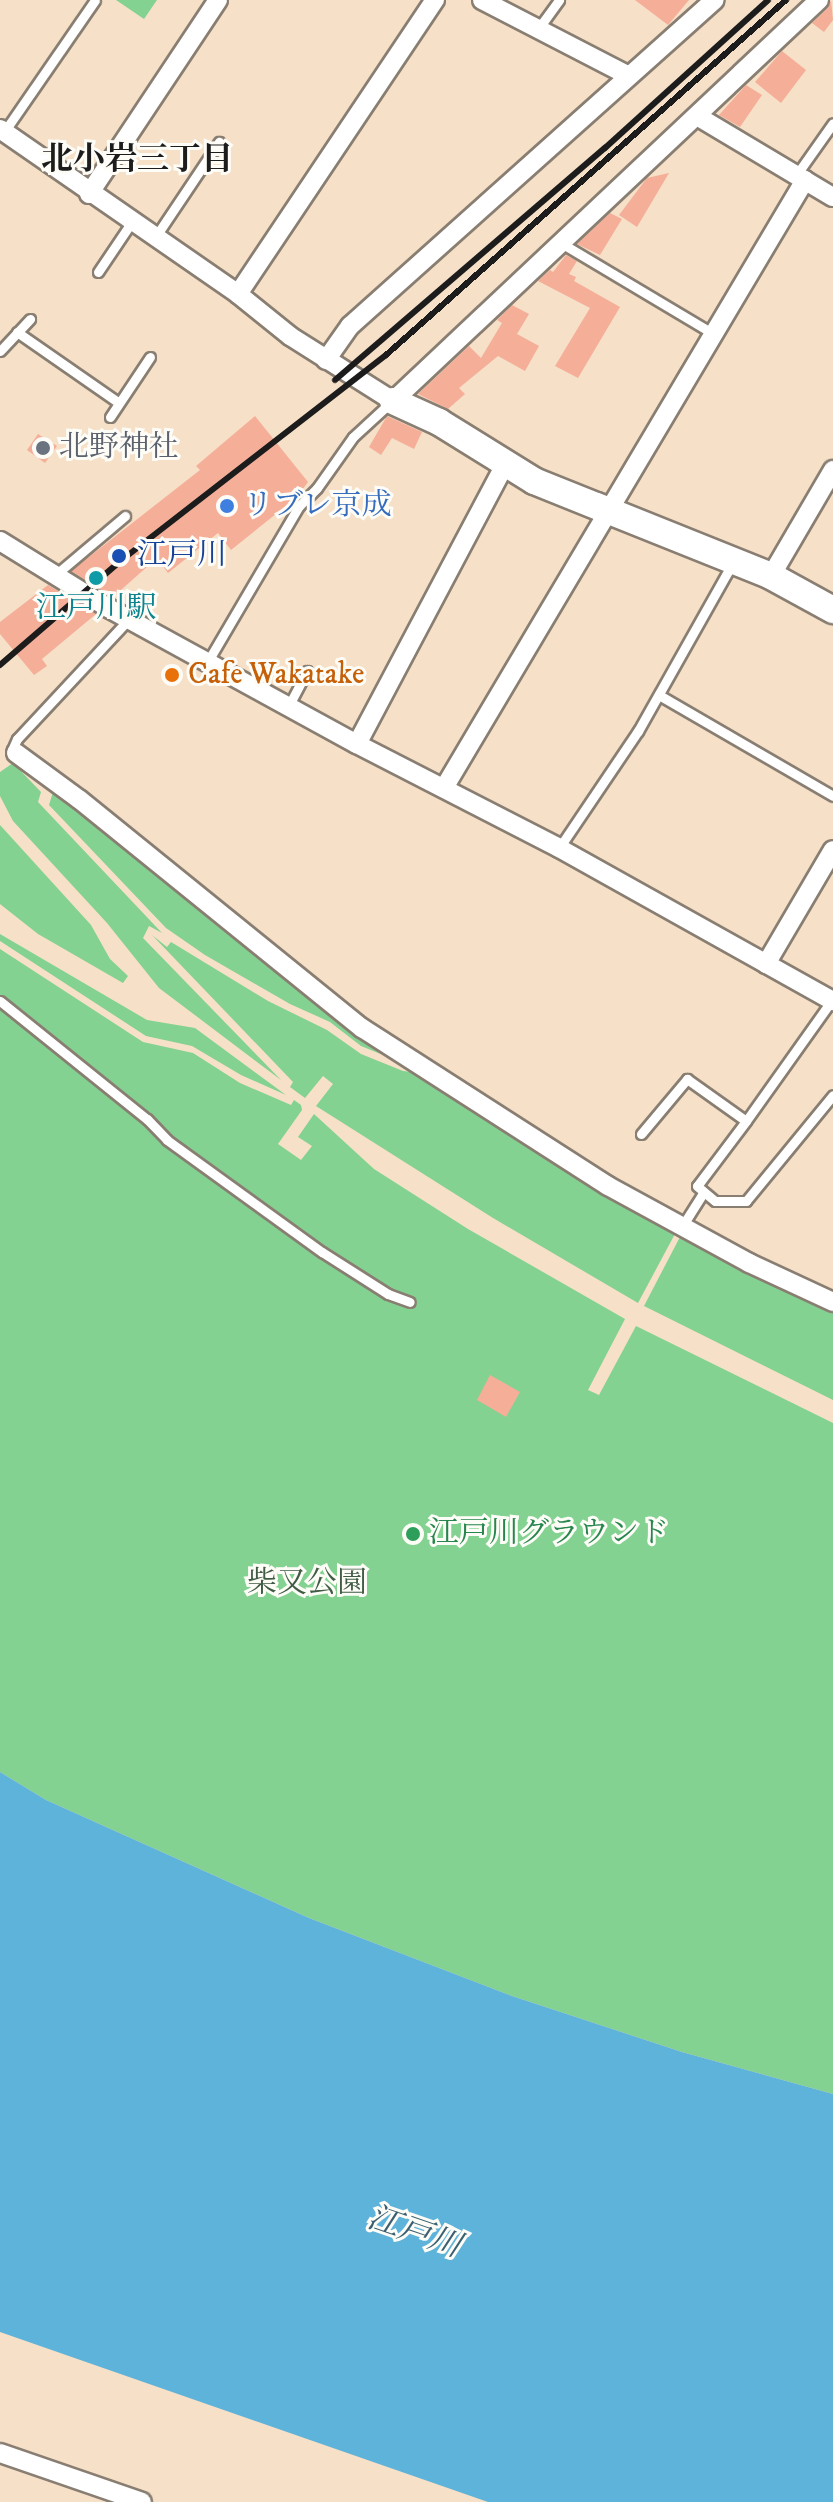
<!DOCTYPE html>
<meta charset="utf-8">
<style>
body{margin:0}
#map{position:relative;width:833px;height:2502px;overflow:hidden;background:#f6e0c7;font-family:"IM FELL DW Pica","Noto Serif JP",serif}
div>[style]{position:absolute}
.green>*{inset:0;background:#83d291}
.water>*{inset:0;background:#5eb3da}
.building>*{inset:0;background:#f5ae98}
.roads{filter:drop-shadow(2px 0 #897e72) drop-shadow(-2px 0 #897e72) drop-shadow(0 2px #897e72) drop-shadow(0 -2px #897e72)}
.lane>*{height:9px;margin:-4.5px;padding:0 4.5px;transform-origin:4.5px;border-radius:4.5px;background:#fff}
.street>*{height:18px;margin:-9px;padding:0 9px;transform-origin:9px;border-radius:9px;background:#fff}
.secondary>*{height:26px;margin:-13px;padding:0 13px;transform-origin:13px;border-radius:13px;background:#fff}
.rail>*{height:6px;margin:-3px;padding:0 3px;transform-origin:3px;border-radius:3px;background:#1c1c1c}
.dots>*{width:22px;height:22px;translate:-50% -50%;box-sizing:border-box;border:4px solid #fdfcf7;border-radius:50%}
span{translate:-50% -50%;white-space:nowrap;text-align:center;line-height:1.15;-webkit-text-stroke:6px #fdfcf7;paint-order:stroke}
.worship-label{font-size:30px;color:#5b616d}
.left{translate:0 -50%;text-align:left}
.shop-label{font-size:30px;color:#366cbe}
.transit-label{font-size:30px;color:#164399}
.culture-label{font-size:30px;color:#0d838f}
.food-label{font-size:30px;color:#c56008}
.leisure-label{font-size:30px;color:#27864d}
.park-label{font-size:30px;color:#405c45}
.neighbourhood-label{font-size:32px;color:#1c1c1c;font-weight:700}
.water-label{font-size:32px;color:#3a6071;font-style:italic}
</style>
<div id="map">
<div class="green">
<div style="clip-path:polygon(116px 0,157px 0,144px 19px)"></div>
<div style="clip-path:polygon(13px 763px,41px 792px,38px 802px,162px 933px,149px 926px,143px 938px,281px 1080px,159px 988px,107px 923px,13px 821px,0 796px,0 772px)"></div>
<div style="clip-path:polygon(25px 766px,405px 1064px,361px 1046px,330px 1022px,290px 1004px,205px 955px,166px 928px,49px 805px,53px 792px)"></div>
<div style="clip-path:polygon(0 825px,91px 925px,110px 959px,128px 976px,123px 983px,38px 934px,0 904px)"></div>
<div style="clip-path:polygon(0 934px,147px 1020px,195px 1028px,286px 1095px,241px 1075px,192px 1046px,146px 1036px,0 941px)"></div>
<div style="clip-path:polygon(152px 935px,167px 947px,171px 942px,268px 1001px,327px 1030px,361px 1054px,403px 1071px,419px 1073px,676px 1232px,638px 1303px,493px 1218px,316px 1106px,333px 1084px,323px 1076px,305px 1098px,290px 1087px,293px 1082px)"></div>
<div style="clip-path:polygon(0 949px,143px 1042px,193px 1053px,240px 1083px,291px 1105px,294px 1100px,301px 1105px,302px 1110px,278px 1144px,301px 1160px,312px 1146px,298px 1137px,314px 1114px,374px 1169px,468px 1229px,625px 1319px,588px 1390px,599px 1395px,636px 1326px,833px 1423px,833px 2094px,682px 2052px,512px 1996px,309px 1918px,46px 1800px,0 1772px)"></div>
<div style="clip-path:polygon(681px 1235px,833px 1309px,833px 1400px,644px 1306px)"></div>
</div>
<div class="water">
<div style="clip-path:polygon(0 1772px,46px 1800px,309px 1918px,512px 1996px,682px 2052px,833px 2094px,833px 2502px,488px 2502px,0 2332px)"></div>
</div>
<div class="building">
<div style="clip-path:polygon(635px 0,689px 0,668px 25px)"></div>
<div style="clip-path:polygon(831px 0,833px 20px,824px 32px,812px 23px,828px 8px)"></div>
<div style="clip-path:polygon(782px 51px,806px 70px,781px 103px,755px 82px)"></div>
<div style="clip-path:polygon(746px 85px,762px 95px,740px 127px,719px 115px)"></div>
<div style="clip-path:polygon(669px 173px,637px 227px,619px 215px,647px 178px)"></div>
<div style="clip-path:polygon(610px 213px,622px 219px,600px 255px,577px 244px)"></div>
<div style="clip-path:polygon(566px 255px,577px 261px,569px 274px,576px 277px,574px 281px,620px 307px,578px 378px,555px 366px,590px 308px,538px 281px,550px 270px,553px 272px)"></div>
<div style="clip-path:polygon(512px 305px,529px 314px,517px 334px,539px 346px,525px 371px,498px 356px,459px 388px,465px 394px,448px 409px,418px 394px,469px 346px,481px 358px,502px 323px,497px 320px)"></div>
<div style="clip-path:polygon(255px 416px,308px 482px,297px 497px,231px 550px,218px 533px,168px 573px,157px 558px,113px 597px,71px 571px,200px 470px,196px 466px)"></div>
<div style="clip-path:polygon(387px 416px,422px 432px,414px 449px,392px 438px,381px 455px,369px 447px)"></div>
<div style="clip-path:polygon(38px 434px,57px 446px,45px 463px,27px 450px)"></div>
<div style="clip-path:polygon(48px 585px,96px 614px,42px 659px,47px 666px,34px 675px,0 634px,0 622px)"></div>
<div style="clip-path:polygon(490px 1375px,520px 1392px,506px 1417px,477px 1400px)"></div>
</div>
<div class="roads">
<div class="lane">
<div style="left:538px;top:29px;width:36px;rotate:-54deg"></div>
<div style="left:4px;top:132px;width:160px;rotate:-55.4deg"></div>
<div style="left:797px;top:174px;width:62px;rotate:-54.8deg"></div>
<div style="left:154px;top:239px;width:117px;rotate:-56.2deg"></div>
<div style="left:561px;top:243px;width:176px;rotate:30.8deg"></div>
<div style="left:98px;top:272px;width:59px;rotate:-56deg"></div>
<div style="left:17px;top:332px;width:124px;rotate:34.8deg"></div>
<div style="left:0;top:351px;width:44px;rotate:-46.8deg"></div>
<div style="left:110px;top:417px;width:72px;rotate:-56.3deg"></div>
<div style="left:54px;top:576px;width:93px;rotate:-40.2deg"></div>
<div style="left:208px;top:661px;width:180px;rotate:-59.6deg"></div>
<div style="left:299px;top:506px;width:25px;rotate:-45deg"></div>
<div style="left:317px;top:488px;width:62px;rotate:-54.8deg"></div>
<div style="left:353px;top:437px;width:50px;rotate:-42.6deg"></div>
<div style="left:659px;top:695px;width:201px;rotate:30.1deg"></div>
<div style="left:288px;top:707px;width:41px;rotate:-62.2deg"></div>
<div style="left:16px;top:753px;width:5px;rotate:-143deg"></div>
<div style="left:12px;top:750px;width:12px;rotate:-66deg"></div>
<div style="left:17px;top:739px;width:164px;rotate:-47deg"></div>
<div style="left:559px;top:848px;width:141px;rotate:-56deg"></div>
<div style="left:638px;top:731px;width:192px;rotate:-60.6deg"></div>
<div style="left:0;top:1001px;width:189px;rotate:38.8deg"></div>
<div style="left:147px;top:1119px;width:29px;rotate:46deg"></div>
<div style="left:167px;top:1140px;width:191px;rotate:35.9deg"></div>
<div style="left:322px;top:1252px;width:78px;rotate:32.5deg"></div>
<div style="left:388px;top:1294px;width:23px;rotate:20deg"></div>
<div style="left:746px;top:1121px;width:81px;rotate:127deg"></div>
<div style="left:697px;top:1186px;width:23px;rotate:40deg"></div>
<div style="left:715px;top:1201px;width:31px"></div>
<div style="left:746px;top:1201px;width:137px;rotate:-50.6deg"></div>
<div style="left:641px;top:1134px;width:72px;rotate:-50.1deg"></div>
<div style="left:687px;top:1079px;width:72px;rotate:35.4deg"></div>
<div style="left:746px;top:1121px;width:148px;rotate:-54.6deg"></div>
<div style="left:681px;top:1228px;width:41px;rotate:-57.8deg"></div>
</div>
<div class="street">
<div style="left:482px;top:0;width:165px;rotate:27.3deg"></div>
<div style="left:697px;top:116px;width:158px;rotate:30.8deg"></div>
<div style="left:0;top:129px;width:290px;rotate:34.7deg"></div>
<div style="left:238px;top:294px;width:67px;rotate:38.9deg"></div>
<div style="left:290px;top:336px;width:122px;rotate:32.3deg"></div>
<div style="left:393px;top:401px;width:585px;rotate:-43.27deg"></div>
<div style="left:89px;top:194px;width:233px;rotate:-56.4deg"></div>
<div style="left:238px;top:294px;width:354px;rotate:-56.2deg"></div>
<div style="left:326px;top:360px;width:42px;rotate:-54.8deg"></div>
<div style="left:350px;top:326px;width:489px;rotate:-41.8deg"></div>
<div style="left:0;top:541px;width:129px;rotate:31.7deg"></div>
<div style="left:110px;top:609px;width:281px;rotate:28.7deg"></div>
<div style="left:357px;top:744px;width:227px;rotate:27.2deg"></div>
<div style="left:559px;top:848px;width:314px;rotate:29.2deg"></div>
<div style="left:771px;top:576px;width:123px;rotate:-59.7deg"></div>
<div style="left:357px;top:744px;width:317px;rotate:-62.1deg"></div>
<div style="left:16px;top:753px;width:79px;rotate:36.3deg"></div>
<div style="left:80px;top:800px;width:363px;rotate:39deg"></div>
<div style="left:362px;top:1028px;width:292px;rotate:32.7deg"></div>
<div style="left:608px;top:1186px;width:161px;rotate:28.6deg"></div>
<div style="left:749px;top:1263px;width:93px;rotate:24.9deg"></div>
<div style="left:444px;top:788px;width:707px;rotate:-59.3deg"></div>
<div style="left:766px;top:964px;width:132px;rotate:-59.6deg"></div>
<div style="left:0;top:2453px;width:150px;rotate:19deg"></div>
</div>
<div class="secondary">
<div style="left:393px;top:401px;width:51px;rotate:24.5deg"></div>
<div style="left:439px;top:422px;width:112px;rotate:31.8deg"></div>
<div style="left:534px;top:481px;width:255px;rotate:21.8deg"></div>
<div style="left:771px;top:576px;width:71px;rotate:28.7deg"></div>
</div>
</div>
<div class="rail">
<div style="left:335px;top:380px;width:356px;rotate:-40.7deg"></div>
<div style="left:605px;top:148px;width:220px;rotate:-42.2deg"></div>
<div style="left:0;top:665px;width:162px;rotate:-40.8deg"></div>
<div style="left:123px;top:559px;width:333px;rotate:-37.8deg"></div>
<div style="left:386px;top:355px;width:535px;rotate:-41.59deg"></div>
</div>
<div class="dots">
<div style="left:43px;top:448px;background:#6b7280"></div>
<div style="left:227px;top:506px;background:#3f7fe0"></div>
<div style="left:119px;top:556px;background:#1a4fb4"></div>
<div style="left:96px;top:578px;background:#0f9aa8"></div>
<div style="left:172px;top:675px;background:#e8710a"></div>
<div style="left:413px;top:1534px;background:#2e9e5b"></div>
</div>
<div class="worship-label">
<span class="left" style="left:59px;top:448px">北野神社</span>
</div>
<div class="shop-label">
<span class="left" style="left:243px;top:506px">リブレ京成</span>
</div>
<div class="transit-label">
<span class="left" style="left:137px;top:556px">江戸川</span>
</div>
<div class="culture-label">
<span style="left:96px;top:609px">江戸川駅</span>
</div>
<div class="food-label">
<span class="left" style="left:188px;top:675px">Cafe Wakatake</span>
</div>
<div class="leisure-label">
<span class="left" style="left:429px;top:1534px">江戸川グラウンド</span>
</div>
<div class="park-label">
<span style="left:307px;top:1584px">柴又公園</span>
</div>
<div class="neighbourhood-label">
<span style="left:137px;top:160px">北小岩三丁目</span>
</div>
<div class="water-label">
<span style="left:414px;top:2233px;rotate:19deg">江戸川</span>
</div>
</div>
